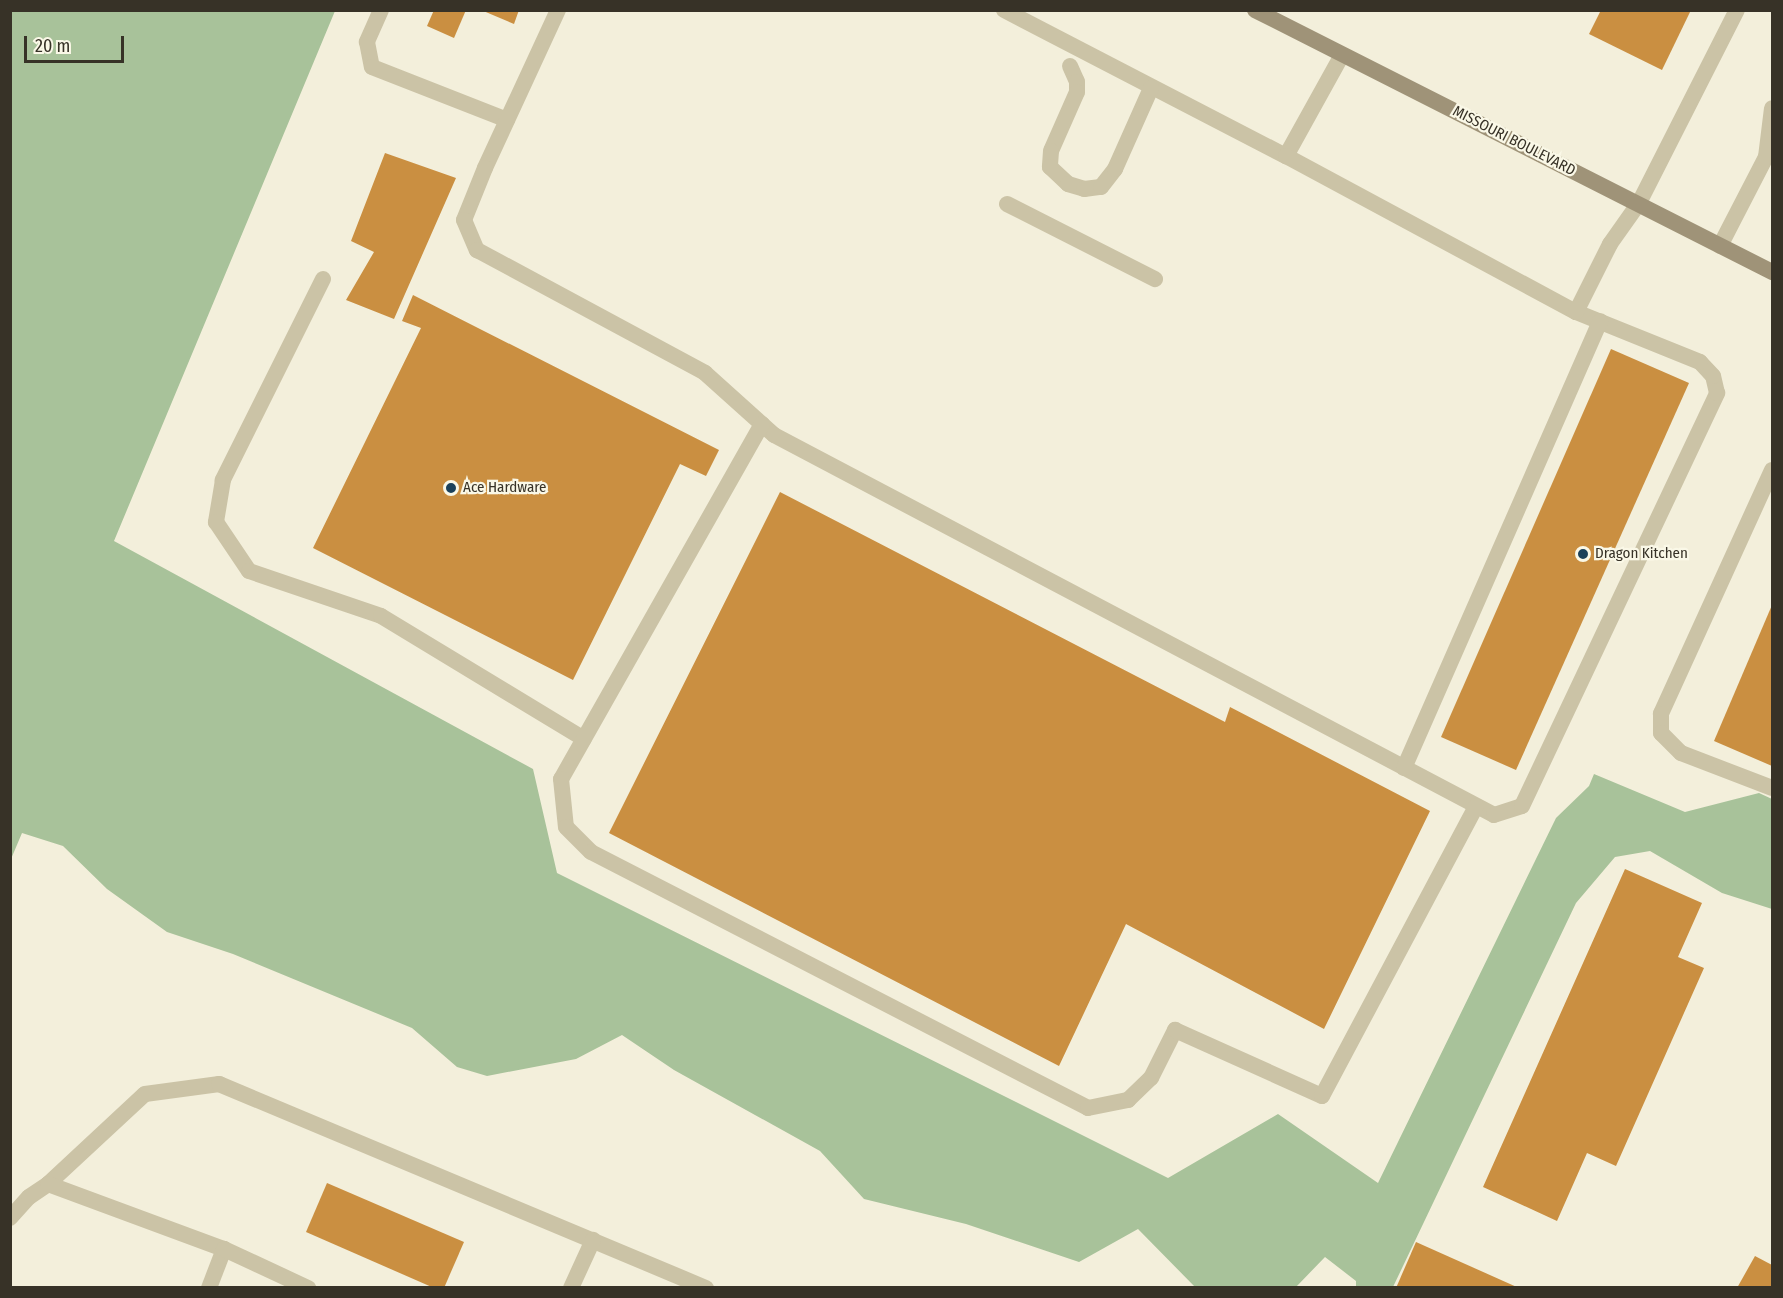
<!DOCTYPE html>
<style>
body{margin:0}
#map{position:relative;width:1783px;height:1298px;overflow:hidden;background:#f3efdb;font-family:"Fira Sans Condensed",sans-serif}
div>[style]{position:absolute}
.green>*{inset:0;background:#a8c29a}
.building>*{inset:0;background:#ca8f41}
.service>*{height:16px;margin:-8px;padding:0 8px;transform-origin:8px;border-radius:8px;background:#cbc3a6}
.secondary>*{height:16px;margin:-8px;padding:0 8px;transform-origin:8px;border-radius:8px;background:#9f9378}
.dots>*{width:16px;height:16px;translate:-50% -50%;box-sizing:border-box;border:3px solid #faf8e7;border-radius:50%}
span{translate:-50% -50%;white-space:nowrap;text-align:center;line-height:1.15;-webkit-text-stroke:4.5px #faf8e7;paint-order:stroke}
.street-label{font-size:15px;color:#373227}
.poi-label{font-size:15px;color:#373227}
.left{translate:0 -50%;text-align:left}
.frame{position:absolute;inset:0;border:12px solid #373227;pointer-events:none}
.scale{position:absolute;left:24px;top:36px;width:100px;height:27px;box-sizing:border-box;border:3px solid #373227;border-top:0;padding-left:8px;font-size:18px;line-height:21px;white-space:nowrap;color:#373227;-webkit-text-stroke:4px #faf8e7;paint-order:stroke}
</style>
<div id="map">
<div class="green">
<div style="clip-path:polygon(11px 10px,335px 11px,114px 541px,533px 769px,557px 873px,1168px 1178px,1278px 1114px,1378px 1183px,1556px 818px,1589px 786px,1594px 774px,1685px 812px,1759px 793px,1772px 799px,1772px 909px,1722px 893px,1650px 851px,1615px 857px,1576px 903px,1393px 1287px,1356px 1287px,1356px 1281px,1325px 1257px,1296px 1287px,1196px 1288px,1138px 1229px,1079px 1262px,966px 1224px,864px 1199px,820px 1151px,674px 1070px,622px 1035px,576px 1059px,487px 1076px,457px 1067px,412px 1028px,233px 954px,167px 932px,107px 889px,63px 846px,22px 833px,11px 859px)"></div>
</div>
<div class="building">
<div style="clip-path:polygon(434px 10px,466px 10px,454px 38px,427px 26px)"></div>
<div style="clip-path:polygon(481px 10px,519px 10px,514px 24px)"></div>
<div style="clip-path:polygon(1601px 10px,1691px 10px,1662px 70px,1589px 34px)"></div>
<div style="clip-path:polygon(385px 153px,456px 178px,394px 319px,346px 300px,374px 252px,351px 241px)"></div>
<div style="clip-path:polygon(413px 295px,719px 450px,706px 476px,680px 464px,573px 680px,313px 548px,421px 328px,402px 321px)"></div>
<div style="clip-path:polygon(1611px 349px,1689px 383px,1516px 770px,1441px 737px)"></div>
<div style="clip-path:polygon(780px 492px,1225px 722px,1230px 707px,1430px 811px,1324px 1029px,1126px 924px,1059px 1066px,609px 833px)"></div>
<div style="clip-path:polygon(1772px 605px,1772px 766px,1714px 741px)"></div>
<div style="clip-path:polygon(1625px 869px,1702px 903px,1678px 957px,1704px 968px,1616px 1166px,1587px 1153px,1557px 1221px,1483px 1187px)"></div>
<div style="clip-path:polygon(327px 1183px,464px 1242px,444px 1288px,434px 1288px,306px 1232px)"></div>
<div style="clip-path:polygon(1416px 1242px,1519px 1288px,1396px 1288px)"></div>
<div style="clip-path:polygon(1755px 1256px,1772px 1265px,1772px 1288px,1737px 1288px)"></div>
</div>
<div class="service">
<div style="left:381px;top:10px;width:35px;rotate:114deg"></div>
<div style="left:367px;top:42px;width:25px;rotate:79deg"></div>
<div style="left:372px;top:67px;width:145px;rotate:21.4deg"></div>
<div style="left:558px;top:10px;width:174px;rotate:114.8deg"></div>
<div style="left:485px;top:168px;width:56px;rotate:112deg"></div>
<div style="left:464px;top:220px;width:33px;rotate:67deg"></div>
<div style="left:477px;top:250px;width:259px;rotate:28.3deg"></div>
<div style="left:705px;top:373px;width:93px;rotate:41.9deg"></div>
<div style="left:774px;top:435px;width:814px;rotate:27.82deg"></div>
<div style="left:1494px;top:815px;width:29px;rotate:-18deg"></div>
<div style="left:1522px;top:806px;width:457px;rotate:-64.7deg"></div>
<div style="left:1717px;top:393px;width:17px;rotate:-103deg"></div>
<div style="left:1713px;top:376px;width:19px;rotate:-133deg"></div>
<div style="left:1700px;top:362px;width:134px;rotate:-158deg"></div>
<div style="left:1004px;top:10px;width:318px;rotate:27.4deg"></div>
<div style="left:1286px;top:156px;width:115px;rotate:-61deg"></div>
<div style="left:1070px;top:66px;width:17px;rotate:66deg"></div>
<div style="left:1077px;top:82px;width:10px;rotate:90deg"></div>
<div style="left:1077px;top:92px;width:64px;rotate:113.8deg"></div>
<div style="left:1051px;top:151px;width:16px;rotate:94deg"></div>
<div style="left:1050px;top:167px;width:25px;rotate:43deg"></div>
<div style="left:1068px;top:184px;width:17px;rotate:17deg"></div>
<div style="left:1084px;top:189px;width:17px;rotate:-7deg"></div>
<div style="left:1101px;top:187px;width:23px;rotate:-52deg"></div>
<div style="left:1115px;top:169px;width:89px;rotate:-66deg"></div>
<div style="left:1286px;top:156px;width:329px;rotate:28.3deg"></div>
<div style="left:1576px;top:312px;width:76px;rotate:-63.4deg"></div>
<div style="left:1610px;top:244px;width:50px;rotate:-54.7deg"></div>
<div style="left:1639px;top:203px;width:216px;rotate:-63.1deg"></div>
<div style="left:1007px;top:204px;width:166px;rotate:26.9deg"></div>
<div style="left:1720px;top:246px;width:100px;rotate:-62.7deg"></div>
<div style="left:1766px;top:157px;width:49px;rotate:-83deg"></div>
<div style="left:323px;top:279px;width:225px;rotate:116.5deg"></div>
<div style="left:223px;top:480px;width:43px;rotate:99.5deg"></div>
<div style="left:216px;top:522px;width:59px;rotate:56deg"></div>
<div style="left:249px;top:571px;width:139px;rotate:18.8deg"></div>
<div style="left:381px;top:616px;width:237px;rotate:31.2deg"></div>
<div style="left:762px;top:424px;width:408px;rotate:119.5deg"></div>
<div style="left:561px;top:779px;width:48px;rotate:84.1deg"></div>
<div style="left:566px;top:827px;width:35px;rotate:45deg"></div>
<div style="left:591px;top:852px;width:559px;rotate:27.25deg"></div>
<div style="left:1088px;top:1108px;width:41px;rotate:-11.3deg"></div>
<div style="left:1128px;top:1100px;width:32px;rotate:-44deg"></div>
<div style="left:1151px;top:1078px;width:54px;rotate:-63.4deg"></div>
<div style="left:1175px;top:1030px;width:161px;rotate:24.2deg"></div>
<div style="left:1322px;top:1096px;width:328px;rotate:-62deg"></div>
<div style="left:1772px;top:470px;width:268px;rotate:114.5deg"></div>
<div style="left:1661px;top:714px;width:19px;rotate:90deg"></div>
<div style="left:1661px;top:733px;width:28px;rotate:45deg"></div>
<div style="left:1681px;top:753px;width:97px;rotate:21deg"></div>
<div style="left:1404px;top:768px;width:488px;rotate:-66.3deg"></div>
<div style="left:48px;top:1184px;width:132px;rotate:-42.9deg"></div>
<div style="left:145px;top:1094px;width:75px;rotate:-7.7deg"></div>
<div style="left:219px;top:1084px;width:528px;rotate:22.73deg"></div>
<div style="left:10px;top:1218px;width:28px;rotate:-48deg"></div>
<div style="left:29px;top:1197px;width:23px;rotate:-34deg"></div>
<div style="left:48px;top:1184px;width:188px;rotate:20.3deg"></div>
<div style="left:209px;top:1288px;width:42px;rotate:-69deg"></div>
<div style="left:224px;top:1249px;width:93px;rotate:24.9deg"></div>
<div style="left:571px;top:1288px;width:53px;rotate:-65.4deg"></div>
</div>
<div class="secondary">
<div style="left:1255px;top:10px;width:580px;rotate:26.87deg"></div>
</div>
<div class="dots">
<div style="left:451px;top:488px;background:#1b415a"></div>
<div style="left:1583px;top:554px;background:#1b415a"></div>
</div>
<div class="street-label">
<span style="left:1514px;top:141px;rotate:27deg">MISSOURI BOULEVARD</span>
</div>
<div class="poi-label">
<span class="left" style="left:463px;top:488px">Ace Hardware</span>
<span class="left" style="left:1595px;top:554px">Dragon Kitchen</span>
</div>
<div class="frame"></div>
<div class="scale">20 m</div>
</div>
